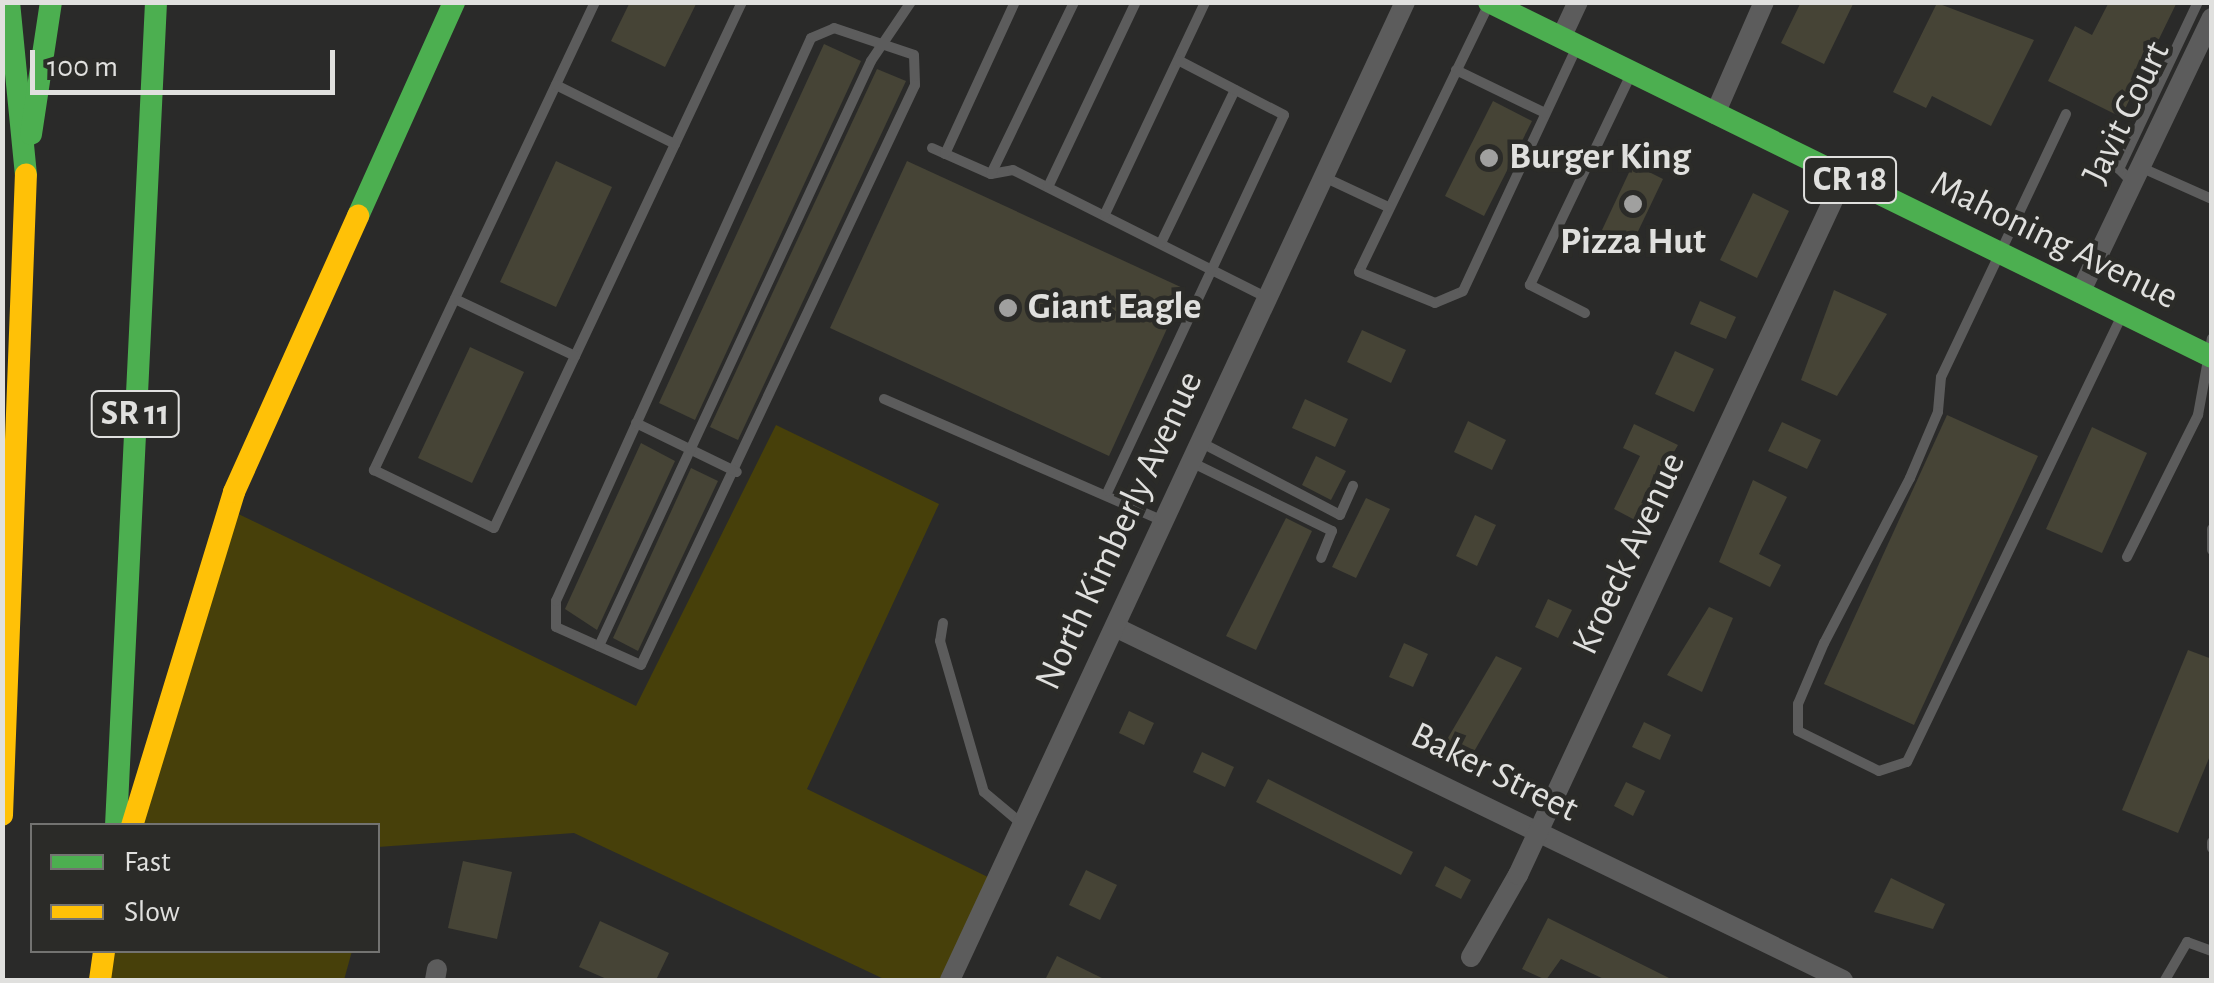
<!DOCTYPE html>
<style>
body{margin:0}
#map{position:relative;width:2214px;height:983px;overflow:hidden;background:#2a2a29;font-family:"Alegreya Sans",sans-serif}
div>[style]{position:absolute}
.green>*{inset:0;background:#47400a}
.building>*{inset:0;background:#464436}
.lane>*{height:10px;margin:-5px;padding:0 5px;transform-origin:5px;border-radius:5px;background:#5c5c5c}
.street>*{height:20px;margin:-10px;padding:0 10px;transform-origin:10px;border-radius:10px;background:#5c5c5c}
.fast>*{height:22px;margin:-11px;padding:0 11px;transform-origin:11px;border-radius:11px;background:#4caf50}
.slow>*{height:22px;margin:-11px;padding:0 11px;transform-origin:11px;border-radius:11px;background:#ffc107}
.dots>*{width:28px;height:28px;translate:-50% -50%;box-sizing:border-box;border:5px solid #2b2b28;border-radius:50%}
span{translate:-50% -50%;white-space:nowrap;text-align:center;line-height:1.15;-webkit-text-stroke:9px #2b2b28;paint-order:stroke}
.shield-label span{padding:2px 8px;background:#2b2b28;border:2px solid;border-radius:8px;-webkit-text-stroke-width:0}
.shield-label{font-size:35px;color:#e0e0de;font-weight:700}
.street-label{font-size:38px;color:#e0e0de}
.poi-label{font-size:38px;color:#e0e0de;font-weight:700}
.left{translate:0 -50%;text-align:left}
.frame{position:absolute;inset:0;border:5px solid #e0e0de;pointer-events:none}
.legend{position:absolute;left:30px;top:823px;width:350px;height:130px;box-sizing:border-box;background:#2b2b28;border:2px solid #737371;margin:0;padding:12px 18px;list-style:none;font-size:30px;color:#e0e0de}
.legend li{display:flex;align-items:center;gap:20px;height:50px}
.legend b{width:50px;border:2px solid #737371}
.scale{position:absolute;left:30px;top:50px;width:305px;height:45px;box-sizing:border-box;border:5px solid #e0e0de;border-top:0;padding-left:12px;font-size:30px;line-height:35px;white-space:nowrap;color:#e0e0de;-webkit-text-stroke:8px #2b2b28;paint-order:stroke}
</style>
<div id="map">
<div class="green">
<div style="clip-path:polygon(776px 425px,939px 504px,807px 789px,996px 881px,950px 980px,886px 980px,574px 833px,378px 847px,378px 826px,132px 826px,228px 509px,636px 706px)"></div>
<div style="clip-path:polygon(104px 951px,352px 951px,344px 980px,100px 980px)"></div>
</div>
<div class="building">
<div style="clip-path:polygon(630px 2px,697px 2px,665px 67px,611px 41px)"></div>
<div style="clip-path:polygon(1801px 2px,1854px 2px,1824px 64px,1781px 43px)"></div>
<div style="clip-path:polygon(2109px 2px,2177px 2px,2121px 117px,2048px 81px,2075px 26px,2092px 35px)"></div>
<div style="clip-path:polygon(1937px 3px,2034px 40px,1991px 126px,1932px 96px,1926px 108px,1893px 92px)"></div>
<div style="clip-path:polygon(824px 44px,861px 61px,695px 420px,659px 403px)"></div>
<div style="clip-path:polygon(877px 69px,906px 81px,738px 440px,710px 427px)"></div>
<div style="clip-path:polygon(1493px 101px,1532px 121px,1484px 216px,1445px 196px)"></div>
<div style="clip-path:polygon(556px 161px,612px 187px,556px 307px,500px 282px)"></div>
<div style="clip-path:polygon(907px 161px,1185px 289px,1109px 456px,830px 328px)"></div>
<div style="clip-path:polygon(1633px 164px,1663px 179px,1632px 244px,1602px 230px)"></div>
<div style="clip-path:polygon(1753px 193px,1789px 211px,1757px 278px,1720px 260px)"></div>
<div style="clip-path:polygon(1834px 290px,1887px 314px,1837px 396px,1801px 380px)"></div>
<div style="clip-path:polygon(1700px 301px,1736px 317px,1726px 339px,1690px 324px)"></div>
<div style="clip-path:polygon(1362px 330px,1406px 350px,1391px 383px,1347px 362px)"></div>
<div style="clip-path:polygon(470px 347px,524px 372px,472px 483px,418px 458px)"></div>
<div style="clip-path:polygon(1675px 351px,1714px 369px,1694px 412px,1655px 394px)"></div>
<div style="clip-path:polygon(1305px 399px,1348px 419px,1335px 447px,1292px 428px)"></div>
<div style="clip-path:polygon(1947px 415px,2038px 456px,1914px 725px,1824px 684px)"></div>
<div style="clip-path:polygon(1468px 421px,1506px 440px,1492px 470px,1454px 452px)"></div>
<div style="clip-path:polygon(1782px 422px,1821px 440px,1807px 469px,1768px 451px)"></div>
<div style="clip-path:polygon(1634px 424px,1678px 445px,1635px 520px,1614px 509px,1640px 456px,1623px 448px)"></div>
<div style="clip-path:polygon(2092px 427px,2147px 453px,2102px 553px,2046px 529px)"></div>
<div style="clip-path:polygon(641px 443px,675px 461px,597px 630px,565px 609px)"></div>
<div style="clip-path:polygon(1316px 456px,1346px 471px,1331px 500px,1302px 485px)"></div>
<div style="clip-path:polygon(691px 468px,718px 481px,638px 651px,613px 638px)"></div>
<div style="clip-path:polygon(1753px 480px,1787px 497px,1759px 554px,1781px 565px,1770px 587px,1719px 562px)"></div>
<div style="clip-path:polygon(1366px 498px,1390px 509px,1356px 578px,1332px 567px)"></div>
<div style="clip-path:polygon(1475px 515px,1496px 525px,1477px 566px,1456px 556px)"></div>
<div style="clip-path:polygon(1286px 518px,1312px 531px,1256px 650px,1226px 636px)"></div>
<div style="clip-path:polygon(1548px 599px,1572px 610px,1558px 638px,1535px 627px)"></div>
<div style="clip-path:polygon(1709px 607px,1733px 618px,1702px 692px,1667px 675px)"></div>
<div style="clip-path:polygon(1404px 643px,1428px 654px,1413px 687px,1389px 677px)"></div>
<div style="clip-path:polygon(2188px 650px,2212px 659px,2212px 751px,2178px 833px,2122px 810px)"></div>
<div style="clip-path:polygon(1496px 656px,1522px 668px,1468px 762px,1442px 748px)"></div>
<div style="clip-path:polygon(1129px 711px,1154px 723px,1144px 745px,1119px 733px)"></div>
<div style="clip-path:polygon(1644px 722px,1671px 735px,1660px 760px,1632px 747px)"></div>
<div style="clip-path:polygon(1202px 752px,1234px 767px,1225px 787px,1193px 772px)"></div>
<div style="clip-path:polygon(1268px 779px,1413px 852px,1401px 875px,1256px 802px)"></div>
<div style="clip-path:polygon(1626px 782px,1645px 791px,1633px 816px,1614px 806px)"></div>
<div style="clip-path:polygon(463px 861px,512px 872px,497px 939px,448px 928px)"></div>
<div style="clip-path:polygon(1445px 866px,1471px 880px,1461px 899px,1435px 886px)"></div>
<div style="clip-path:polygon(1086px 870px,1117px 885px,1100px 920px,1069px 905px)"></div>
<div style="clip-path:polygon(1891px 878px,1945px 904px,1933px 929px,1874px 912px)"></div>
<div style="clip-path:polygon(1548px 918px,1649px 968px,1673px 980px,1606px 980px,1561px 959px,1546px 980px,1522px 969px)"></div>
<div style="clip-path:polygon(600px 921px,669px 953px,656px 980px,609px 980px,579px 967px)"></div>
<div style="clip-path:polygon(1057px 956px,1106px 980px,1045px 980px)"></div>
</div>
<div class="lane">
<div style="left:595px;top:2px;width:518px;rotate:115.28deg"></div>
<div style="left:374px;top:470px;width:133px;rotate:25.8deg"></div>
<div style="left:494px;top:528px;width:582px;rotate:-64.76deg"></div>
<div style="left:1487px;top:8px;width:293px;rotate:115.9deg"></div>
<div style="left:1359px;top:272px;width:82px;rotate:22.2deg"></div>
<div style="left:1435px;top:303px;width:30px;rotate:-23deg"></div>
<div style="left:1463px;top:291px;width:265px;rotate:-65deg"></div>
<div style="left:834px;top:28px;width:84px;rotate:18.6deg"></div>
<div style="left:914px;top:55px;width:30px;rotate:88deg"></div>
<div style="left:915px;top:85px;width:641px;rotate:115.29deg"></div>
<div style="left:641px;top:665px;width:93px;rotate:-155.9deg"></div>
<div style="left:556px;top:627px;width:26px;rotate:-90deg"></div>
<div style="left:556px;top:601px;width:618px;rotate:-65.63deg"></div>
<div style="left:811px;top:38px;width:25px;rotate:-23deg"></div>
<div style="left:1456px;top:70px;width:99px;rotate:25.8deg"></div>
<div style="left:556px;top:85px;width:133px;rotate:26.4deg"></div>
<div style="left:2066px;top:114px;width:291px;rotate:115.4deg"></div>
<div style="left:1941px;top:377px;width:35px;rotate:95deg"></div>
<div style="left:1938px;top:412px;width:72px;rotate:113deg"></div>
<div style="left:1910px;top:478px;width:186px;rotate:117.5deg"></div>
<div style="left:1824px;top:643px;width:66px;rotate:113.1deg"></div>
<div style="left:1798px;top:704px;width:27px;rotate:90deg"></div>
<div style="left:1798px;top:731px;width:90px;rotate:26.3deg"></div>
<div style="left:1879px;top:771px;width:29px;rotate:-18deg"></div>
<div style="left:1907px;top:762px;width:492px;rotate:-64.3deg"></div>
<div style="left:932px;top:148px;width:64px;rotate:23.8deg"></div>
<div style="left:991px;top:174px;width:22px;rotate:-10deg"></div>
<div style="left:1013px;top:170px;width:285px;rotate:26.7deg"></div>
<div style="left:945px;top:154px;width:167px;rotate:-65.3deg"></div>
<div style="left:2140px;top:167px;width:79px;rotate:24deg"></div>
<div style="left:991px;top:174px;width:191px;rotate:-64.2deg"></div>
<div style="left:1324px;top:177px;width:71px;rotate:25.1deg"></div>
<div style="left:2132px;top:182px;width:18px;rotate:-135deg"></div>
<div style="left:2119px;top:169px;width:185px;rotate:-64.7deg"></div>
<div style="left:1048px;top:187px;width:205px;rotate:-64.6deg"></div>
<div style="left:1105px;top:214px;width:234px;rotate:-64.7deg"></div>
<div style="left:1161px;top:243px;width:170px;rotate:-64.2deg"></div>
<div style="left:455px;top:299px;width:133px;rotate:25.4deg"></div>
<div style="left:1585px;top:313px;width:62px;rotate:-153deg"></div>
<div style="left:1530px;top:285px;width:229px;rotate:-64.4deg"></div>
<div style="left:884px;top:399px;width:305px;rotate:23.6deg"></div>
<div style="left:636px;top:423px;width:112px;rotate:25.9deg"></div>
<div style="left:1200px;top:442px;width:158px;rotate:27.5deg"></div>
<div style="left:1340px;top:515px;width:32px;rotate:-66deg"></div>
<div style="left:1191px;top:462px;width:157px;rotate:26.1deg"></div>
<div style="left:1332px;top:531px;width:29px;rotate:112deg"></div>
<div style="left:1108px;top:491px;width:415px;rotate:-64.9deg"></div>
<div style="left:1284px;top:115px;width:119px;rotate:-152.6deg"></div>
<div style="left:2212px;top:529px;width:21px;rotate:90deg"></div>
<div style="left:2127px;top:557px;width:159px;rotate:-63.4deg"></div>
<div style="left:2198px;top:415px;width:78px;rotate:-79.7deg"></div>
<div style="left:943px;top:623px;width:18px;rotate:99deg"></div>
<div style="left:940px;top:641px;width:157px;rotate:73.8deg"></div>
<div style="left:984px;top:792px;width:50px;rotate:40.1deg"></div>
<div style="left:599px;top:646px;width:645px;rotate:-65.06deg"></div>
<div style="left:871px;top:61px;width:71px;rotate:-55.9deg"></div>
<div style="left:2212px;top:842px;width:6px;rotate:90deg"></div>
<div style="left:2165px;top:980px;width:44px;rotate:-59.9deg"></div>
<div style="left:2187px;top:942px;width:27px;rotate:20deg"></div>
</div>
<div class="street">
<div style="left:1561px;top:38px;width:40px;rotate:-65deg"></div>
<div style="left:1715px;top:114px;width:122px;rotate:-66.4deg"></div>
<div style="left:2080px;top:293px;width:305px;rotate:-64.4deg"></div>
<div style="left:1115px;top:627px;width:809px;rotate:25.87deg"></div>
<div style="left:1471px;top:957px;width:95px;rotate:-60.2deg"></div>
<div style="left:1518px;top:875px;width:770px;rotate:-64.97deg"></div>
<div style="left:435px;top:980px;width:11px;rotate:-80deg"></div>
<div style="left:950px;top:980px;width:1079px;rotate:-65.05deg"></div>
</div>
<div class="fast">
<div style="left:9px;top:2px;width:173px;rotate:84.4deg"></div>
<div style="left:1489px;top:2px;width:805px;rotate:26.15deg"></div>
<div style="left:31px;top:134px;width:134px;rotate:-81.4deg"></div>
<div style="left:358px;top:216px;width:235px;rotate:-65.8deg"></div>
<div style="left:116px;top:826px;width:825px;rotate:-87.22deg"></div>
</div>
<div class="slow">
<div style="left:2px;top:815px;width:641px;rotate:-87.86deg"></div>
<div style="left:132px;top:826px;width:349px;rotate:-73deg"></div>
<div style="left:234px;top:492px;width:303px;rotate:-65.8deg"></div>
<div style="left:100px;top:980px;width:30px;rotate:-82deg"></div>
</div>
<div class="dots">
<div style="left:1489px;top:158px;background:#a0a09f"></div>
<div style="left:1633px;top:204px;background:#a0a09f"></div>
<div style="left:1008px;top:308px;background:#a0a09f"></div>
</div>
<div class="shield-label">
<span style="left:1850px;top:180px">CR 18</span>
<span style="left:135px;top:414px">SR 11</span>
</div>
<div class="street-label">
<span style="left:2127px;top:113px;rotate:-64deg">Javit Court</span>
<span style="left:2054px;top:241px;rotate:26deg">Mahoning Avenue</span>
<span style="left:1120px;top:531px;rotate:-65deg">North Kimberly Avenue</span>
<span style="left:1630px;top:554px;rotate:-65deg">Kroeck Avenue</span>
<span style="left:1494px;top:773px;rotate:26deg">Baker Street</span>
</div>
<div class="poi-label">
<span class="left" style="left:1509px;top:158px">Burger King</span>
<span style="left:1633px;top:243px">Pizza Hut</span>
<span class="left" style="left:1028px;top:308px">Giant Eagle</span>
</div>
<div class="frame"></div>
<ul class="legend">
<li><b style="height:12px;background:#4caf50"></b>Fast</li>
<li><b style="height:12px;background:#ffc107"></b>Slow</li>
</ul>
<div class="scale">100 m</div>
</div>
